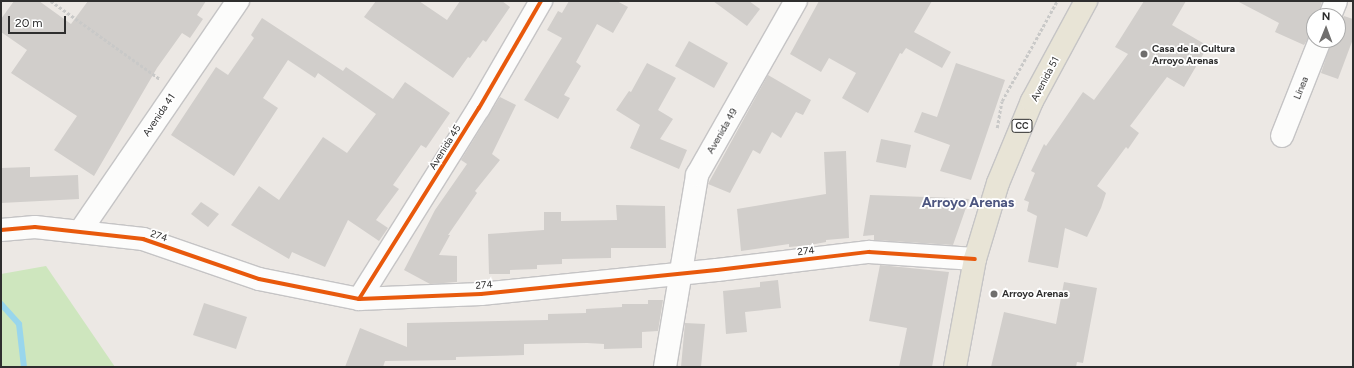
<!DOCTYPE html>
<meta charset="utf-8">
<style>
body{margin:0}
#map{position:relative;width:1354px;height:368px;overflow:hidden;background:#ece8e4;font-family:Figtree,sans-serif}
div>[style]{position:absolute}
.green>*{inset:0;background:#cee6be}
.stream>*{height:6px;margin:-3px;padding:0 3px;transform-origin:3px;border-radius:3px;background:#99d6ec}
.building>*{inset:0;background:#d1cecb}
.path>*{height:2.5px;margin-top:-1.25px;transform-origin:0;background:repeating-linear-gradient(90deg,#c9c9c8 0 3px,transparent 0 5px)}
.roads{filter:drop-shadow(1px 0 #c5c4c5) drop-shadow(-1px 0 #c5c4c5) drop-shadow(0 1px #c5c4c5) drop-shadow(0 -1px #c5c4c5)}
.minor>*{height:22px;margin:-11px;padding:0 11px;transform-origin:11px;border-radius:11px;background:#fcfcfb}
.major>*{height:22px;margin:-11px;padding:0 11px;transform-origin:11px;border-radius:11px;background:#e8e4d6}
.cycleway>*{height:4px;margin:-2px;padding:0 2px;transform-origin:2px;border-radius:2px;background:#e8590c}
.dots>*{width:11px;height:11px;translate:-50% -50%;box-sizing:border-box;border:2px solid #fff;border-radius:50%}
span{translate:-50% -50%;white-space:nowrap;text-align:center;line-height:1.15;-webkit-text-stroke:3.5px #fff;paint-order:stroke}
.shield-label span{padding:1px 3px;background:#fff;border:1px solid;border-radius:3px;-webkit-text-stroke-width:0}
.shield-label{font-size:9px;color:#2e2e2e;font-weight:700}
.poi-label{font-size:10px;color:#2e2e2e;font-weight:700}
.left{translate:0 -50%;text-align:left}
.street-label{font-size:10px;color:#2e2e2e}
.district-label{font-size:14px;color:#4d5680;font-weight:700}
.frame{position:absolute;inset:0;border:2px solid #2e2e2e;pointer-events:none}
.north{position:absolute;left:1306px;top:8px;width:40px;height:40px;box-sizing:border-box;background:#fff;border:1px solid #ababab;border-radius:50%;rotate:1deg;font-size:11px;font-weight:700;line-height:16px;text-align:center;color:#2e2e2e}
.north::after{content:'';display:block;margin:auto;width:14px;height:18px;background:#706f6e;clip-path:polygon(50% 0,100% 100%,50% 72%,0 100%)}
.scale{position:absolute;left:8px;top:16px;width:58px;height:18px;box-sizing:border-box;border:2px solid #2e2e2e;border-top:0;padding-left:5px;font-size:12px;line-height:14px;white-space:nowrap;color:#2e2e2e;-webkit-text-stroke:3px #fff;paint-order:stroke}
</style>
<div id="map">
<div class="green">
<div style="clip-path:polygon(46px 266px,115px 367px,1px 367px,1px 274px)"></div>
</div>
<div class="stream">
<div style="left:1px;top:304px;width:27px;rotate:48deg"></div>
<div style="left:19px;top:324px;width:43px;rotate:83.4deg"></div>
</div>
<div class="building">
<div style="clip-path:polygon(14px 1px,39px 1px,71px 24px,88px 1px,206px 1px,197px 15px,203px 19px,190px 38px,182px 33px,157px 68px,94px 176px,54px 150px,77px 116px,11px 73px,27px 50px,1px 32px,1px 19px)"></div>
<div style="clip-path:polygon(376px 1px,419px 1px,447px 20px,460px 1px,502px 1px,510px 7px,486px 42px,483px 40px,470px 58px,468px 57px,453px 78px,364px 17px)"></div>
<div style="clip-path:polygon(569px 1px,617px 1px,628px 7px,613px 33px,597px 24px,576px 62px,581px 66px,564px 95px,570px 98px,558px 119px,524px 100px,562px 38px,547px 30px,558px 11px,562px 13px)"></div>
<div style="clip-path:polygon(713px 1px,749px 1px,760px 9px,747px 26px)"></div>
<div style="clip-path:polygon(819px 1px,932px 1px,914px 32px,951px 52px,942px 68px,906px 48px,902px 54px,900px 53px,868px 113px,842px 98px,856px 73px,829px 58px,821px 72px,790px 54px)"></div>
<div style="clip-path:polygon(1144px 1px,1186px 1px,1172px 25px,1208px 46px,1184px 87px,1167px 77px,1130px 126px,1139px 133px,1128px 149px,1126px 147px,1097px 186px,1106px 193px,1101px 208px,1087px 237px,1065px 228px,1058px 268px,1028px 262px,1037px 216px,1027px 211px,1029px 202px,1024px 200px,1035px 173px,1031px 171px,1044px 144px,1046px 146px,1083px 92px,1094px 100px,1128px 54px,1115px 47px)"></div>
<div style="clip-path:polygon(1237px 1px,1322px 1px,1318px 16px,1314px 16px,1314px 29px,1304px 45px,1275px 32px,1279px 23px)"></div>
<div style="clip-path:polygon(1344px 16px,1353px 19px,1353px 39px,1338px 79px,1321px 73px,1332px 40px,1338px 40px,1338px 26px)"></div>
<div style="clip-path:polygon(262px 18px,343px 71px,346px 67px,393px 99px,405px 82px,450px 113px,426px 148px,421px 145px,393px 185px,399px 189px,376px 220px,388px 228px,379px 241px,348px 220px,325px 267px,292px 252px,289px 259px,231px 225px,259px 186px,279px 200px,323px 137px,347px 153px,376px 114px,318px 73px,315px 78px,288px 60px,263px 98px,278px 108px,234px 176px,171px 135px,216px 67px,228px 75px,254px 38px,251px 35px)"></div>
<div style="clip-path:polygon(689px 41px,728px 63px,714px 88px,675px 66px)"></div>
<div style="clip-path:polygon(647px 63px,676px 78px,658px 110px,673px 119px,660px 139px,687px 150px,679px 169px,630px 148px,640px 125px,616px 110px,629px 91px,631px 92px)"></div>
<div style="clip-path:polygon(956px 63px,1005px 80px,971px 180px,940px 171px,950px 145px,914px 132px,922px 112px,937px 117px)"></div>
<div style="clip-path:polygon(768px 75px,811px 100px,803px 115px,796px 112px,781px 138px,772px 132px,760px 154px,753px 150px,730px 193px,708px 184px)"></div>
<div style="clip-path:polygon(500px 97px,516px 105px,492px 154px,500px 160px,475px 191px,477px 193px,448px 235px,450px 235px,439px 255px,457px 256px,457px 282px,430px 284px,404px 270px,435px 210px,467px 164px,461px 160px)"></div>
<div style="clip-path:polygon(881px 139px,911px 145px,906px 168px,876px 162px)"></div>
<div style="clip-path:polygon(846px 151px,849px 238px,826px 240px,826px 242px,810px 245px,789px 247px,789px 244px,741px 251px,737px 209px,826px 194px,824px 152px)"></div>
<div style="clip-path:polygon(30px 167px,30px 177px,78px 175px,79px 199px,1px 203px,1px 168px)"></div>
<div style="clip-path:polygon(870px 195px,955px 198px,969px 199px,953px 245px,874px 240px,874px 235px,863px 236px)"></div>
<div style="clip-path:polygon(201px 202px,219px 214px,208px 227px,191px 214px)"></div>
<div style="clip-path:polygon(616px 205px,665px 206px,666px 248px,611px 248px,611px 258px,562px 259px,562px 264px,537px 265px,537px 269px,510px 270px,510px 274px,489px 274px,488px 234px,544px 230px,544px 212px,561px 212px,561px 221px,617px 220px)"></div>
<div style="clip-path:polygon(880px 265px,949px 272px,932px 367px,899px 367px,907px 328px,869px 321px)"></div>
<div style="clip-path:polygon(778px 280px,781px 308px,745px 312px,747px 332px,726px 334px,723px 291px,760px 287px,760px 282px)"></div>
<div style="clip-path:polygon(1064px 282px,1097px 288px,1083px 363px,1077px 362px,1076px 367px,991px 367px,1004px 312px,1056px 324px)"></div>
<div style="clip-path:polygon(648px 300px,663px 300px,658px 331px,642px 332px,642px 348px,604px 349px,604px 344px,587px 343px,524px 344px,524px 355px,456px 357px,456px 360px,385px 361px,383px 367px,345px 367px,360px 328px,407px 347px,407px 323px,548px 320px,548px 314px,586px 313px,586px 309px,622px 307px,622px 304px,648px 304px)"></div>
<div style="clip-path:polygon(204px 303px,247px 317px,236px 349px,193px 335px)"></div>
<div style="clip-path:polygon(685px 323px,705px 324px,701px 367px,681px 367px)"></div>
</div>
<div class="path">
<div style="left:51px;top:1px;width:134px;rotate:35.6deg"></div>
<div style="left:997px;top:128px;width:27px;rotate:-80deg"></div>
<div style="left:1002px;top:101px;width:114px;rotate:-61.2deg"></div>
</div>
<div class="roads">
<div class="minor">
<div style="left:1330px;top:16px;width:16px;rotate:-68deg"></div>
<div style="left:1282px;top:136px;width:103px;rotate:-68.4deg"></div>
<div style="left:1px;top:230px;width:34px;rotate:-5deg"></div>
<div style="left:35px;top:227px;width:109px;rotate:6.3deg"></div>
<div style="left:143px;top:239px;width:123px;rotate:19deg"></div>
<div style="left:259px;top:279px;width:102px;rotate:11.3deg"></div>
<div style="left:359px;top:299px;width:122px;rotate:-2.3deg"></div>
<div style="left:481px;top:294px;width:237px;rotate:-5.8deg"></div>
<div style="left:717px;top:270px;width:153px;rotate:-6.8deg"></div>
<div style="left:869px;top:252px;width:106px;rotate:3.8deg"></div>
<div style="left:81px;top:230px;width:278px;rotate:-55.6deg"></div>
<div style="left:359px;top:299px;width:226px;rotate:-57.9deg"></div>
<div style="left:479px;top:108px;width:124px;rotate:-59.9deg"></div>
<div style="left:665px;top:367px;width:195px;rotate:-80.5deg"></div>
<div style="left:697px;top:175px;width:200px;rotate:-60.4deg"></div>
</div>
<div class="major">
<div style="left:955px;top:367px;width:110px;rotate:-79.5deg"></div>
<div style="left:975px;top:259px;width:79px;rotate:-73.2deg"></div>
<div style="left:998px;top:183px;width:89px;rotate:-67.5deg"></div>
<div style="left:1032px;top:101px;width:114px;rotate:-61.6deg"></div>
</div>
</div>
<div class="cycleway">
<div style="left:1px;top:230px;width:34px;rotate:-5deg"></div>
<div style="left:35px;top:227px;width:109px;rotate:6.3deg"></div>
<div style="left:143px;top:239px;width:123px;rotate:19deg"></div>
<div style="left:259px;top:279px;width:102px;rotate:11.3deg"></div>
<div style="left:359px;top:299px;width:122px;rotate:-2.3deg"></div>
<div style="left:481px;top:294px;width:237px;rotate:-5.8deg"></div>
<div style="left:717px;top:270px;width:153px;rotate:-6.8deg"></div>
<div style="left:869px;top:252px;width:106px;rotate:3.8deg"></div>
<div style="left:359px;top:299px;width:226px;rotate:-57.9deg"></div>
<div style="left:479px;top:108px;width:124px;rotate:-59.9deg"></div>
</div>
<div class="dots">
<div style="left:1144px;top:54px;background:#706f6e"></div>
<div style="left:994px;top:294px;background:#706f6e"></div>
</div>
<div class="shield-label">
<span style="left:1022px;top:126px">CC</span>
</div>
<div class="poi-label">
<span class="left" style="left:1152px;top:54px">Casa de la Cultura<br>Arroyo Arenas</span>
<span class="left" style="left:1002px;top:294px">Arroyo Arenas</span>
</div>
<div class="street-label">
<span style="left:1045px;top:79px;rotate:-62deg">Avenida 51</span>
<span style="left:1301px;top:88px;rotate:-68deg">Línea</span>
<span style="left:159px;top:115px;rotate:-56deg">Avenida 41</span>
<span style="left:722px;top:131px;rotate:-60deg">Avenida 49</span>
<span style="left:445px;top:147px;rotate:-58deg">Avenida 45</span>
<span style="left:159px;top:236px;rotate:19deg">274</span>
<span style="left:806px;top:251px;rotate:-7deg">274</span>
<span style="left:484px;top:285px;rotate:-5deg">274</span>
</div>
<div class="district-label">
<span style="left:968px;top:203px">Arroyo Arenas</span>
</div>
<div class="frame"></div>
<div class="north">N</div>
<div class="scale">20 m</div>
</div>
